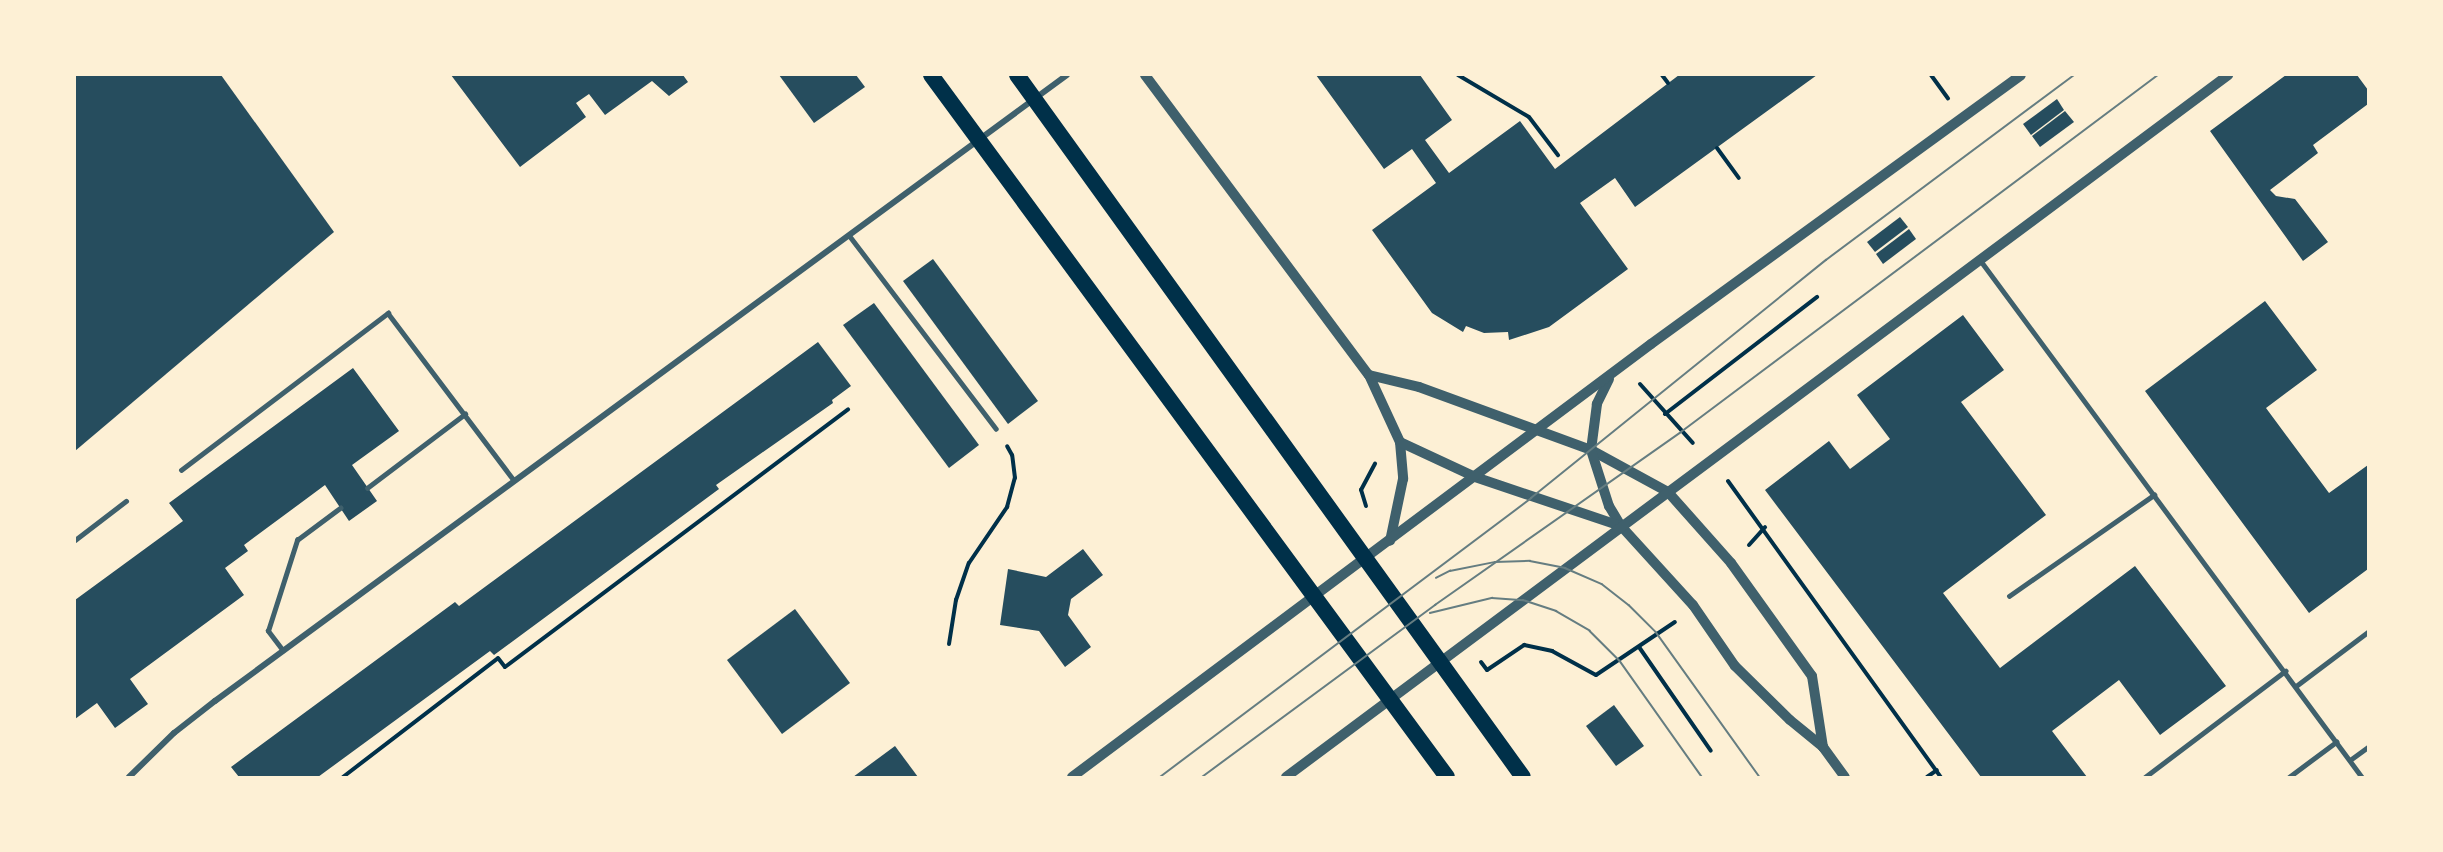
<!DOCTYPE html>
<style>
body{margin:0}
#map{position:relative;width:2443px;height:852px;overflow:hidden;background:#fdf0d5;font-family:Mulish,sans-serif}
div>[style]{position:absolute}
.building>*{inset:0;background:#264d5e}
.path>*{height:4px;margin:-2px;padding:0 2px;transform-origin:2px;border-radius:2px;background:#003049}
.service>*{height:4.5px;margin:-2.25px;padding:0 2.25px;transform-origin:2.25px;border-radius:2.25px;background:#3f606c}
.minor>*{height:6px;margin:-3px;padding:0 3px;transform-origin:3px;border-radius:3px;background:#3f606c}
.tertiary>*{height:10px;margin:-5px;padding:0 5px;transform-origin:5px;border-radius:5px;background:#3f606c}
.trunk>*{height:16px;margin:-8px;padding:0 8px;transform-origin:8px;border-radius:8px;background:#003049}
.tram>*{height:1.5px;margin:-0.75px;padding:0 0.75px;transform-origin:0.75px;border-radius:0.75px;background:#657d81}
span{translate:-50% -50%;white-space:nowrap;text-align:center;line-height:1.15;-webkit-text-stroke:4.5px #fdf0d5;paint-order:stroke}
.frame{position:absolute;inset:0;border:76px solid #fdf0d5;pointer-events:none}
</style>
<div id="map">
<div class="building">
<div style="clip-path:polygon(75px 75px,221px 75px,334px 232px,75px 451px)"></div>
<div style="clip-path:polygon(451px 75px,683px 75px,688px 82px,669px 96px,652px 81px,605px 115px,589px 94px,576px 103px,586px 117px,520px 167px)"></div>
<div style="clip-path:polygon(779px 75px,856px 75px,865px 87px,814px 123px)"></div>
<div style="clip-path:polygon(1316px 75px,1420px 75px,1452px 120px,1425px 140px,1449px 173px,1520px 121px,1555px 169px,1679px 75px,1817px 75px,1635px 207px,1615px 178px,1580px 203px,1628px 269px,1549px 327px,1509px 340px,1508px 332px,1484px 333px,1466px 326px,1463px 332px,1432px 313px,1372px 230px,1436px 183px,1412px 149px,1384px 169px)"></div>
<div style="clip-path:polygon(2286px 75px,2357px 75px,2368px 90px,2368px 104px,2313px 145px,2318px 153px,2270px 190px,2276px 196px,2295px 199px,2328px 242px,2303px 261px,2210px 131px)"></div>
<div style="clip-path:polygon(2057px 99px,2064px 110px,2031px 135px,2023px 124px)"></div>
<div style="clip-path:polygon(2065px 111px,2074px 122px,2040px 147px,2032px 136px)"></div>
<div style="clip-path:polygon(1900px 217px,1908px 227px,1875px 252px,1867px 242px)"></div>
<div style="clip-path:polygon(1909px 229px,1916px 239px,1883px 264px,1876px 254px)"></div>
<div style="clip-path:polygon(933px 259px,1038px 401px,1008px 424px,903px 281px)"></div>
<div style="clip-path:polygon(2265px 301px,2317px 370px,2266px 408px,2329px 493px,2368px 465px,2368px 569px,2309px 613px,2145px 391px)"></div>
<div style="clip-path:polygon(874px 303px,979px 445px,949px 468px,843px 325px)"></div>
<div style="clip-path:polygon(1963px 315px,2004px 370px,1961px 402px,2046px 515px,1943px 593px,2000px 668px,2135px 566px,2226px 686px,2160px 735px,2119px 680px,2052px 731px,2087px 777px,1981px 777px,1765px 490px,1829px 441px,1850px 469px,1890px 439px,1857px 395px)"></div>
<div style="clip-path:polygon(818px 342px,851px 386px,832px 400px,833px 403px,716px 485px,719px 489px,494px 655px,490px 651px,318px 777px,239px 777px,231px 767px,455px 602px,459px 606px)"></div>
<div style="clip-path:polygon(353px 368px,399px 431px,352px 465px,377px 501px,349px 521px,325px 485px,244px 545px,248px 551px,225px 568px,244px 595px,130px 679px,148px 704px,115px 728px,97px 703px,75px 719px,75px 600px,183px 521px,169px 503px)"></div>
<div style="clip-path:polygon(1083px 549px,1103px 575px,1071px 599px,1068px 615px,1091px 647px,1065px 667px,1039px 631px,1000px 625px,1008px 569px,1046px 577px)"></div>
<div style="clip-path:polygon(795px 609px,850px 683px,782px 734px,727px 660px)"></div>
<div style="clip-path:polygon(1614px 705px,1644px 746px,1616px 766px,1586px 726px)"></div>
<div style="clip-path:polygon(895px 746px,918px 777px,853px 777px)"></div>
</div>
<div class="path">
<div style="left:1458px;top:75px;width:82px;rotate:30.6deg"></div>
<div style="left:1529px;top:117px;width:48px;rotate:52.7deg"></div>
<div style="left:1662px;top:75px;width:10px;rotate:53deg"></div>
<div style="left:1931px;top:75px;width:29px;rotate:54deg"></div>
<div style="left:1717px;top:148px;width:37px;rotate:54deg"></div>
<div style="left:1640px;top:384px;width:79px;rotate:48.1deg"></div>
<div style="left:1665px;top:414px;width:192px;rotate:-37.6deg"></div>
<div style="left:1728px;top:481px;width:365px;rotate:54.3deg"></div>
<div style="left:1366px;top:506px;width:17px;rotate:-107deg"></div>
<div style="left:1361px;top:490px;width:30px;rotate:-62deg"></div>
<div style="left:1749px;top:545px;width:24px;rotate:-48deg"></div>
<div style="left:949px;top:644px;width:45px;rotate:-81deg"></div>
<div style="left:956px;top:600px;width:39px;rotate:-71deg"></div>
<div style="left:969px;top:563px;width:68px;rotate:-55.8deg"></div>
<div style="left:1007px;top:507px;width:30px;rotate:-75deg"></div>
<div style="left:1015px;top:478px;width:23px;rotate:-97deg"></div>
<div style="left:1012px;top:455px;width:10px;rotate:-119deg"></div>
<div style="left:1639px;top:647px;width:126px;rotate:55.3deg"></div>
<div style="left:1481px;top:662px;width:10px;rotate:53deg"></div>
<div style="left:1487px;top:670px;width:45px;rotate:-34deg"></div>
<div style="left:1524px;top:645px;width:29px;rotate:12deg"></div>
<div style="left:1552px;top:651px;width:50px;rotate:28.6deg"></div>
<div style="left:1596px;top:675px;width:95px;rotate:-33.9deg"></div>
<div style="left:343px;top:777px;width:195px;rotate:-37.5deg"></div>
<div style="left:498px;top:658px;width:11px;rotate:52deg"></div>
<div style="left:505px;top:667px;width:429px;rotate:-36.9deg"></div>
<div style="left:1927px;top:777px;width:12px;rotate:-35deg"></div>
</div>
<div class="service">
<div style="left:849px;top:235px;width:243px;rotate:52.8deg"></div>
<div style="left:1981px;top:261px;width:641px;rotate:53.56deg"></div>
<div style="left:181px;top:470px;width:260px;rotate:-37.2deg"></div>
<div style="left:388px;top:313px;width:209px;rotate:53deg"></div>
<div style="left:367px;top:488px;width:123px;rotate:-37.1deg"></div>
<div style="left:75px;top:540px;width:64px;rotate:-37.4deg"></div>
<div style="left:2009px;top:596px;width:177px;rotate:-34.9deg"></div>
<div style="left:283px;top:651px;width:25px;rotate:-127deg"></div>
<div style="left:268px;top:631px;width:96px;rotate:-72.3deg"></div>
<div style="left:297px;top:540px;width:54px;rotate:-36.7deg"></div>
<div style="left:2296px;top:686px;width:90px;rotate:-36.9deg"></div>
<div style="left:2350px;top:760px;width:22px;rotate:-36deg"></div>
<div style="left:2145px;top:777px;width:176px;rotate:-37.1deg"></div>
<div style="left:2289px;top:777px;width:59px;rotate:-36.7deg"></div>
</div>
<div class="minor">
<div style="left:129px;top:777px;width:63px;rotate:-44.4deg"></div>
<div style="left:174px;top:733px;width:52px;rotate:-38deg"></div>
<div style="left:215px;top:701px;width:1057px;rotate:-36.31deg"></div>
</div>
<div class="tertiary">
<div style="left:1145px;top:75px;width:374px;rotate:53.3deg"></div>
<div style="left:1369px;top:375px;width:74px;rotate:65.2deg"></div>
<div style="left:1400px;top:442px;width:37px;rotate:85deg"></div>
<div style="left:1403px;top:479px;width:63px;rotate:101.8deg"></div>
<div style="left:1369px;top:375px;width:51px;rotate:13.5deg"></div>
<div style="left:1419px;top:387px;width:183px;rotate:20.1deg"></div>
<div style="left:1591px;top:450px;width:88px;rotate:28.6deg"></div>
<div style="left:1668px;top:492px;width:95px;rotate:48.4deg"></div>
<div style="left:1731px;top:563px;width:139px;rotate:54.4deg"></div>
<div style="left:1812px;top:676px;width:72px;rotate:81.2deg"></div>
<div style="left:1609px;top:379px;width:28px;rotate:116deg"></div>
<div style="left:1597px;top:404px;width:46px;rotate:97.4deg"></div>
<div style="left:1591px;top:450px;width:59px;rotate:72.2deg"></div>
<div style="left:1609px;top:506px;width:23px;rotate:59deg"></div>
<div style="left:1621px;top:526px;width:107px;rotate:47.7deg"></div>
<div style="left:1693px;top:605px;width:74px;rotate:55.5deg"></div>
<div style="left:1735px;top:666px;width:77px;rotate:44.5deg"></div>
<div style="left:1790px;top:720px;width:43px;rotate:39.3deg"></div>
<div style="left:1823px;top:747px;width:37px;rotate:54deg"></div>
<div style="left:1400px;top:442px;width:83px;rotate:25deg"></div>
<div style="left:1475px;top:477px;width:154px;rotate:18.6deg"></div>
<div style="left:1072px;top:777px;width:723px;rotate:-36.79deg"></div>
<div style="left:1651px;top:344px;width:457px;rotate:-36deg"></div>
<div style="left:1286px;top:777px;width:1175px;rotate:-36.69deg"></div>
</div>
<div class="trunk">
<div style="left:931px;top:75px;width:871px;rotate:53.68deg"></div>
<div style="left:1017px;top:75px;width:865px;rotate:54.22deg"></div>
</div>
<div class="tram">
<div style="left:1436px;top:578px;width:16px;rotate:-27deg"></div>
<div style="left:1450px;top:571px;width:46px;rotate:-11.3deg"></div>
<div style="left:1495px;top:562px;width:35px;rotate:-2deg"></div>
<div style="left:1530px;top:561px;width:36px;rotate:11deg"></div>
<div style="left:1565px;top:568px;width:40px;rotate:23.4deg"></div>
<div style="left:1602px;top:584px;width:34px;rotate:38deg"></div>
<div style="left:1629px;top:605px;width:38px;rotate:45deg"></div>
<div style="left:1656px;top:632px;width:178px;rotate:54.4deg"></div>
<div style="left:1430px;top:613px;width:64px;rotate:-13.6deg"></div>
<div style="left:1492px;top:598px;width:31px;rotate:4deg"></div>
<div style="left:1523px;top:600px;width:35px;rotate:18deg"></div>
<div style="left:1556px;top:611px;width:39px;rotate:30deg"></div>
<div style="left:1590px;top:631px;width:42px;rotate:45deg"></div>
<div style="left:1620px;top:661px;width:142px;rotate:54.7deg"></div>
<div style="left:1160px;top:777px;width:464px;rotate:-36.9deg"></div>
<div style="left:1531px;top:498px;width:379px;rotate:-38.9deg"></div>
<div style="left:1826px;top:260px;width:309px;rotate:-36.7deg"></div>
<div style="left:1202px;top:777px;width:290px;rotate:-36.4deg"></div>
<div style="left:1435px;top:605px;width:301px;rotate:-35.1deg"></div>
<div style="left:1681px;top:432px;width:596px;rotate:-36.81deg"></div>
</div>
<div class="frame"></div>
</div>
